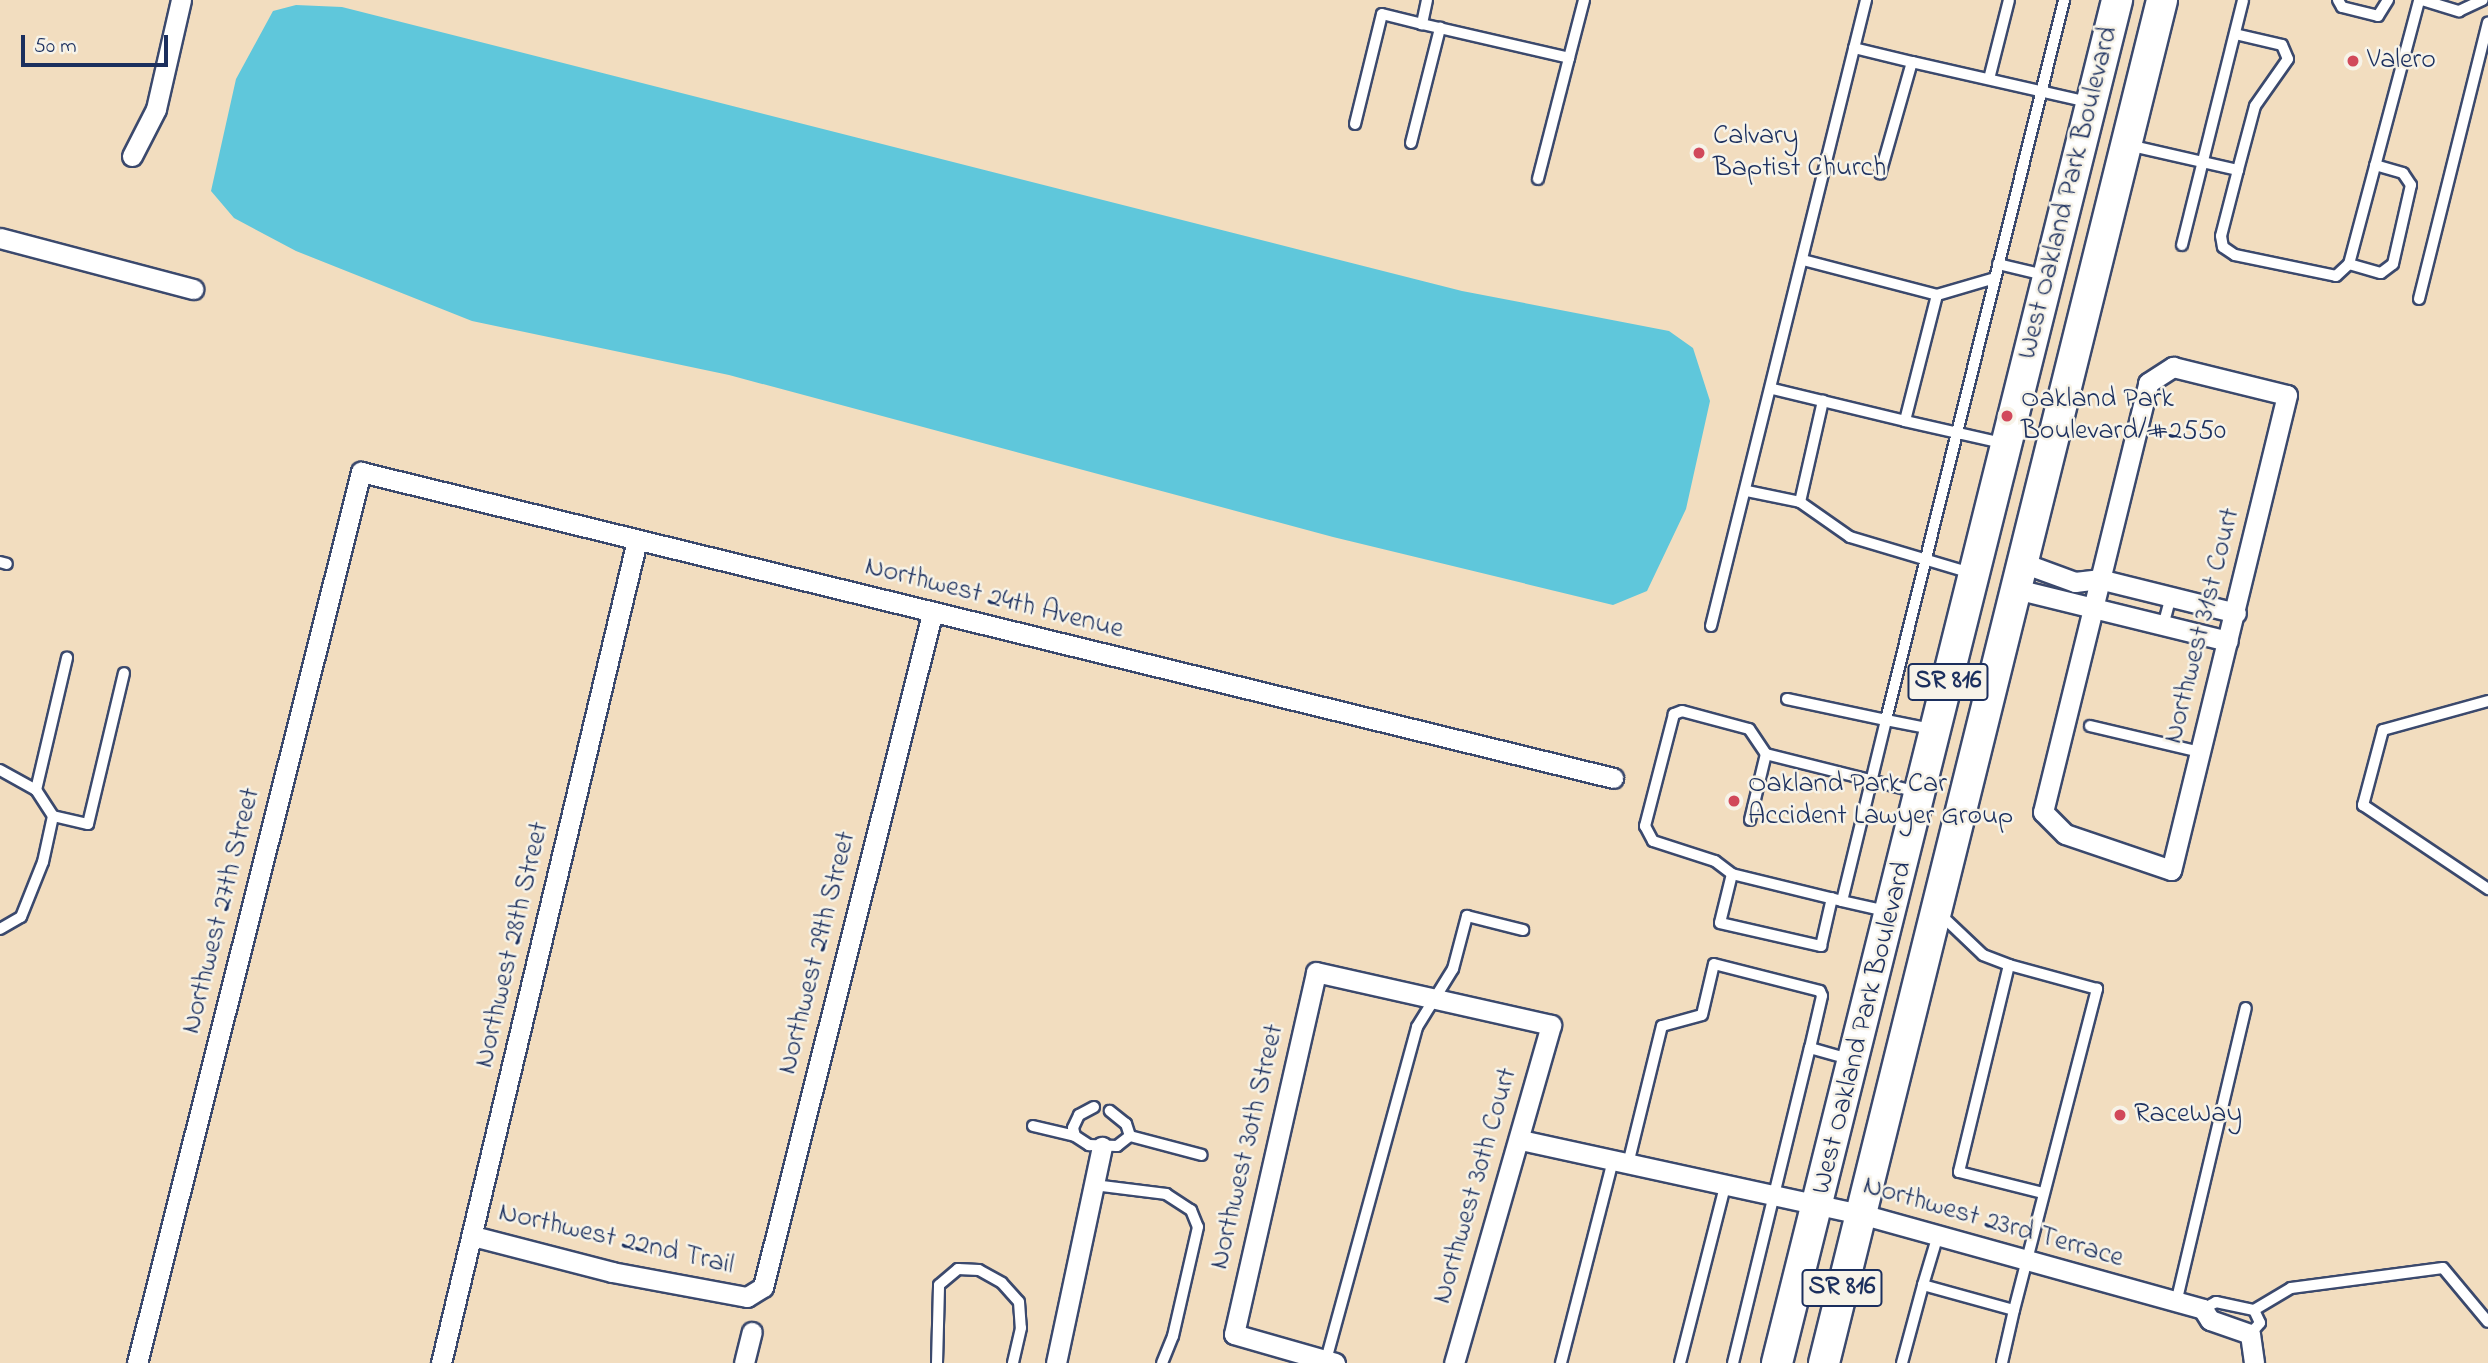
<!DOCTYPE html>
<style>
body{margin:0}
#map{position:relative;width:2488px;height:1363px;overflow:hidden;background:#f2ddbf;font-family:"Indie Flower",sans-serif}
div>[style]{position:absolute}
.water>*{inset:0;background:#5fc7db}
.roads{filter:drop-shadow(2px 0 #3b496d) drop-shadow(-2px 0 #3b496d) drop-shadow(0 2px #3b496d) drop-shadow(0 -2px #3b496d)}
.lane>*{height:10px;margin:-5px;padding:0 5px;transform-origin:5px;border-radius:5px;background:#fff}
.street>*{height:19px;margin:-9.5px;padding:0 9.5px;transform-origin:9.5px;border-radius:9.5px;background:#fff}
.primary>*{height:30px;margin:-15px;padding:0 15px;transform-origin:15px;border-radius:15px;background:#fff}
.dots>*{width:19px;height:19px;translate:-50% -50%;box-sizing:border-box;border:4px solid #f7f3e8;border-radius:50%}
span{translate:-50% -50%;white-space:nowrap;text-align:center;line-height:1.15;-webkit-text-stroke:5px #f7f3e8;paint-order:stroke}
.shield-label span{padding:2px 5px;background:#f7f3e8;border:2px solid;border-radius:5px;-webkit-text-stroke-width:0}
.shield-label{font-size:26px;color:#1b2f5e;font-weight:700}
.poi-label{font-size:28px;color:#1b2f5e}
.left{translate:0 -50%;text-align:left}
.street-label{font-size:28px;color:#1b2f5e}
.scale{position:absolute;left:21px;top:35px;width:147px;height:32px;box-sizing:border-box;border:4px solid #1b2f5e;border-top:0;padding-left:9px;font-size:21px;line-height:24px;white-space:nowrap;color:#1b2f5e;-webkit-text-stroke:5px #f7f3e8;paint-order:stroke}
</style>
<div id="map">
<div class="water">
<div style="clip-path:polygon(296px 5px,342px 7px,1462px 291px,1669px 331px,1693px 348px,1710px 401px,1686px 509px,1647px 591px,1613px 605px,1333px 537px,729px 375px,472px 321px,296px 251px,234px 218px,211px 191px,236px 79px,273px 11px)"></div>
</div>
<div class="roads">
<div class="lane">
<div style="left:1427px;top:0;width:25px;rotate:102deg"></div>
<div style="left:1422px;top:24px;width:151px;rotate:13deg"></div>
<div style="left:1569px;top:58px;width:60px;rotate:-75.5deg"></div>
<div style="left:2338px;top:0;width:8px;rotate:60deg"></div>
<div style="left:2342px;top:7px;width:37px;rotate:14deg"></div>
<div style="left:2378px;top:16px;width:19px;rotate:-58deg"></div>
<div style="left:2422px;top:0;width:39px;rotate:17deg"></div>
<div style="left:2459px;top:11px;width:26px;rotate:-25deg"></div>
<div style="left:2235px;top:34px;width:48px;rotate:13.2deg"></div>
<div style="left:2282px;top:45px;width:15px;rotate:67deg"></div>
<div style="left:2288px;top:59px;width:57px;rotate:125.1deg"></div>
<div style="left:2255px;top:106px;width:66px;rotate:104.9deg"></div>
<div style="left:1854px;top:48px;width:60px;rotate:13.6deg"></div>
<div style="left:1912px;top:62px;width:116px;rotate:105.9deg"></div>
<div style="left:1912px;top:62px;width:180px;rotate:12.8deg"></div>
<div style="left:1989px;top:79px;width:81px;rotate:-75.8deg"></div>
<div style="left:1355px;top:124px;width:113px;rotate:-76.2deg"></div>
<div style="left:1382px;top:14px;width:41px;rotate:14deg"></div>
<div style="left:1411px;top:143px;width:119px;rotate:-75.8deg"></div>
<div style="left:2128px;top:145px;width:113px;rotate:12.8deg"></div>
<div style="left:2238px;top:170px;width:68px;rotate:104.4deg"></div>
<div style="left:2221px;top:236px;width:11px;rotate:80deg"></div>
<div style="left:2223px;top:247px;width:14px;rotate:34deg"></div>
<div style="left:2235px;top:255px;width:103px;rotate:11.7deg"></div>
<div style="left:2336px;top:276px;width:18px;rotate:-43deg"></div>
<div style="left:2349px;top:264px;width:273px;rotate:-75.1deg"></div>
<div style="left:1538px;top:179px;width:125px;rotate:-75.6deg"></div>
<div style="left:2182px;top:245px;width:252px;rotate:-76deg"></div>
<div style="left:1803px;top:260px;width:138px;rotate:14.6deg"></div>
<div style="left:1998px;top:264px;width:47px;rotate:13.4deg"></div>
<div style="left:2349px;top:264px;width:33px;rotate:16deg"></div>
<div style="left:2381px;top:273px;width:15px;rotate:-37deg"></div>
<div style="left:2393px;top:264px;width:81px;rotate:-77.2deg"></div>
<div style="left:2411px;top:185px;width:14px;rotate:-124deg"></div>
<div style="left:2403px;top:173px;width:29px;rotate:-164deg"></div>
<div style="left:1995px;top:278px;width:60px;rotate:163.7deg"></div>
<div style="left:1937px;top:295px;width:130px;rotate:104.3deg"></div>
<div style="left:1905px;top:421px;width:99px;rotate:12.8deg"></div>
<div style="left:2419px;top:299px;width:285px;rotate:-76deg"></div>
<div style="left:1773px;top:389px;width:136px;rotate:13.6deg"></div>
<div style="left:1747px;top:491px;width:54px;rotate:11.7deg"></div>
<div style="left:1800px;top:502px;width:61px;rotate:35deg"></div>
<div style="left:1850px;top:537px;width:126px;rotate:16.6deg"></div>
<div style="left:1800px;top:502px;width:104px;rotate:-77.2deg"></div>
<div style="left:0;top:562px;width:7px;rotate:16deg"></div>
<div style="left:1711px;top:626px;width:645px;rotate:-76.09deg"></div>
<div style="left:2163px;top:626px;width:31px;rotate:-75deg"></div>
<div style="left:1787px;top:699px;width:101px;rotate:12deg"></div>
<div style="left:1886px;top:720px;width:742px;rotate:-76.11deg"></div>
<div style="left:2488px;top:701px;width:109px;rotate:164.6deg"></div>
<div style="left:2383px;top:730px;width:78px;rotate:104.9deg"></div>
<div style="left:2363px;top:805px;width:151px;rotate:33.9deg"></div>
<div style="left:2090px;top:726px;width:113px;rotate:13.3deg"></div>
<div style="left:1766px;top:754px;width:30px;rotate:-124deg"></div>
<div style="left:1749px;top:729px;width:69px;rotate:-165deg"></div>
<div style="left:1682px;top:711px;width:9px;rotate:159deg"></div>
<div style="left:1674px;top:714px;width:116px;rotate:104.5deg"></div>
<div style="left:1645px;top:826px;width:17px;rotate:62deg"></div>
<div style="left:1653px;top:841px;width:65px;rotate:17.9deg"></div>
<div style="left:1715px;top:861px;width:21px;rotate:37deg"></div>
<div style="left:1732px;top:874px;width:113px;rotate:13.8deg"></div>
<div style="left:0;top:770px;width:41px;rotate:29.1deg"></div>
<div style="left:53px;top:816px;width:31px;rotate:-123deg"></div>
<div style="left:36px;top:790px;width:136px;rotate:-76.8deg"></div>
<div style="left:1750px;top:820px;width:68px;rotate:-76.4deg"></div>
<div style="left:1766px;top:754px;width:156px;rotate:14.1deg"></div>
<div style="left:1732px;top:874px;width:50px;rotate:103.8deg"></div>
<div style="left:1720px;top:923px;width:104px;rotate:12.8deg"></div>
<div style="left:1821px;top:946px;width:49px;rotate:-77.1deg"></div>
<div style="left:1886px;top:911px;width:45px;rotate:-167.2deg"></div>
<div style="left:1842px;top:901px;width:186px;rotate:-76.3deg"></div>
<div style="left:1886px;top:720px;width:47px;rotate:11.1deg"></div>
<div style="left:1940px;top:914px;width:59px;rotate:43.6deg"></div>
<div style="left:1983px;top:955px;width:28px;rotate:21deg"></div>
<div style="left:0;top:929px;width:24px;rotate:-30deg"></div>
<div style="left:21px;top:917px;width:59px;rotate:-68.2deg"></div>
<div style="left:43px;top:862px;width:47px;rotate:-77.7deg"></div>
<div style="left:53px;top:816px;width:36px;rotate:13deg"></div>
<div style="left:88px;top:824px;width:155px;rotate:-76.6deg"></div>
<div style="left:1094px;top:1107px;width:17px;rotate:152deg"></div>
<div style="left:1079px;top:1115px;width:14px;rotate:115deg"></div>
<div style="left:1073px;top:1128px;width:8px;rotate:76deg"></div>
<div style="left:1075px;top:1136px;width:17px;rotate:33deg"></div>
<div style="left:1089px;top:1145px;width:28px;rotate:2deg"></div>
<div style="left:1117px;top:1146px;width:16px;rotate:-38deg"></div>
<div style="left:1130px;top:1136px;width:13px;rotate:-108deg"></div>
<div style="left:1126px;top:1124px;width:21px;rotate:-141deg"></div>
<div style="left:1033px;top:1126px;width:43px;rotate:13.4deg"></div>
<div style="left:1130px;top:1136px;width:74px;rotate:14.8deg"></div>
<div style="left:1628px;top:1164px;width:142px;rotate:-76.2deg"></div>
<div style="left:1662px;top:1026px;width:41px;rotate:-15.4deg"></div>
<div style="left:1702px;top:1015px;width:52px;rotate:-76.8deg"></div>
<div style="left:1714px;top:964px;width:109px;rotate:14.3deg"></div>
<div style="left:1820px;top:991px;width:5px;rotate:68deg"></div>
<div style="left:1822px;top:996px;width:53px;rotate:103deg"></div>
<div style="left:1094px;top:1185px;width:73px;rotate:7.1deg"></div>
<div style="left:1166px;top:1194px;width:30px;rotate:33deg"></div>
<div style="left:1191px;top:1210px;width:18px;rotate:68deg"></div>
<div style="left:1198px;top:1227px;width:112px;rotate:102.9deg"></div>
<div style="left:1173px;top:1336px;width:29px;rotate:112deg"></div>
<div style="left:1938px;top:1235px;width:52px;rotate:106.7deg"></div>
<div style="left:1923px;top:1285px;width:94px;rotate:15.4deg"></div>
<div style="left:2014px;top:1310px;width:54px;rotate:102.8deg"></div>
<div style="left:2176px;top:1303px;width:303px;rotate:-76.7deg"></div>
<div style="left:2203px;top:1309px;width:15px;rotate:-28deg"></div>
<div style="left:2216px;top:1302px;width:39px;rotate:12deg"></div>
<div style="left:2254px;top:1310px;width:14px;rotate:65deg"></div>
<div style="left:2260px;top:1323px;width:15px;rotate:132deg"></div>
<div style="left:2014px;top:1310px;width:332px;rotate:-75.5deg"></div>
<div style="left:2097px;top:989px;width:91px;rotate:-164.7deg"></div>
<div style="left:2009px;top:965px;width:213px;rotate:103.6deg"></div>
<div style="left:1959px;top:1172px;width:87px;rotate:14deg"></div>
<div style="left:2254px;top:1310px;width:43px;rotate:-30.7deg"></div>
<div style="left:2291px;top:1288px;width:153px;rotate:-7.5deg"></div>
<div style="left:2443px;top:1268px;width:70px;rotate:50.2deg"></div>
<div style="left:1326px;top:1360px;width:345px;rotate:-74.7deg"></div>
<div style="left:1417px;top:1027px;width:68px;rotate:-58.2deg"></div>
<div style="left:1453px;top:969px;width:55px;rotate:-75.2deg"></div>
<div style="left:1467px;top:916px;width:58px;rotate:14deg"></div>
<div style="left:937px;top:1363px;width:78px;rotate:-88.5deg"></div>
<div style="left:939px;top:1285px;width:25px;rotate:-40deg"></div>
<div style="left:958px;top:1269px;width:21px;rotate:3deg"></div>
<div style="left:979px;top:1270px;width:26px;rotate:29deg"></div>
<div style="left:1002px;top:1283px;width:25px;rotate:48deg"></div>
<div style="left:1019px;top:1302px;width:26px;rotate:86deg"></div>
<div style="left:1021px;top:1328px;width:36px;rotate:103deg"></div>
<div style="left:1561px;top:1363px;width:209px;rotate:-75.6deg"></div>
<div style="left:1680px;top:1363px;width:183px;rotate:-75.7deg"></div>
<div style="left:1733px;top:1363px;width:324px;rotate:-76.3deg"></div>
<div style="left:1810px;top:1048px;width:41px;rotate:15.8deg"></div>
<div style="left:1902px;top:1363px;width:81px;rotate:-74.9deg"></div>
</div>
<div class="street">
<div style="left:132px;top:156px;width:53px;rotate:-62.9deg"></div>
<div style="left:156px;top:109px;width:112px;rotate:-77.1deg"></div>
<div style="left:0;top:238px;width:200px;rotate:14.8deg"></div>
<div style="left:2173px;top:367px;width:117px;rotate:13.8deg"></div>
<div style="left:2287px;top:395px;width:489px;rotate:103.7deg"></div>
<div style="left:2171px;top:870px;width:112px;rotate:-161.2deg"></div>
<div style="left:2065px;top:834px;width:31px;rotate:-135deg"></div>
<div style="left:2043px;top:812px;width:442px;rotate:-76.2deg"></div>
<div style="left:2148px;top:383px;width:30px;rotate:-33deg"></div>
<div style="left:2023px;top:563px;width:55px;rotate:20.1deg"></div>
<div style="left:2075px;top:582px;width:24px;rotate:-7deg"></div>
<div style="left:2099px;top:579px;width:141px;rotate:13.9deg"></div>
<div style="left:2016px;top:589px;width:218px;rotate:13.8deg"></div>
<div style="left:1521px;top:1140px;width:348px;rotate:12.3deg"></div>
<div style="left:1861px;top:1214px;width:355px;rotate:15.5deg"></div>
<div style="left:2203px;top:1309px;width:13px;rotate:58deg"></div>
<div style="left:2210px;top:1320px;width:42px;rotate:19.3deg"></div>
<div style="left:2250px;top:1334px;width:29px;rotate:82deg"></div>
<div style="left:473px;top:1236px;width:144px;rotate:14.5deg"></div>
<div style="left:612px;top:1272px;width:137px;rotate:10.5deg"></div>
<div style="left:747px;top:1297px;width:19px;rotate:-32deg"></div>
<div style="left:763px;top:1287px;width:694px;rotate:-75.9deg"></div>
<div style="left:137px;top:1363px;width:919px;rotate:-75.89deg"></div>
<div style="left:361px;top:472px;width:1289px;rotate:13.73deg"></div>
<div style="left:441px;top:1363px;width:846px;rotate:-76.6deg"></div>
<div style="left:744px;top:1363px;width:32px;rotate:-76deg"></div>
<div style="left:1056px;top:1363px;width:221px;rotate:-78deg"></div>
<div style="left:1335px;top:1363px;width:105px;rotate:-164deg"></div>
<div style="left:1234px;top:1334px;width:371px;rotate:-77.2deg"></div>
<div style="left:1316px;top:972px;width:241px;rotate:12.7deg"></div>
<div style="left:1551px;top:1025px;width:352px;rotate:106deg"></div>
</div>
<div class="primary">
<div style="left:1777px;top:1363px;width:1405px;rotate:-75.99deg"></div>
<div style="left:1824px;top:1363px;width:1404px;rotate:-76.07deg"></div>
</div>
</div>
<div class="dots">
<div style="left:2353px;top:61px;background:#d1495b"></div>
<div style="left:1699px;top:153px;background:#d1495b"></div>
<div style="left:2007px;top:416px;background:#d1495b"></div>
<div style="left:1734px;top:801px;background:#d1495b"></div>
<div style="left:2120px;top:1115px;background:#d1495b"></div>
</div>
<div class="shield-label">
<span style="left:1948px;top:682px">SR 816</span>
<span style="left:1842px;top:1288px">SR 816</span>
</div>
<div class="poi-label">
<span class="left" style="left:2367px;top:61px">Valero</span>
<span class="left" style="left:1713px;top:153px">Calvary<br>Baptist Church</span>
<span class="left" style="left:2021px;top:416px">Oakland Park<br>Boulevard/#2550</span>
<span class="left" style="left:1748px;top:801px">Oakland Park Car<br>Accident Lawyer Group</span>
<span class="left" style="left:2134px;top:1115px">RaceWay</span>
</div>
<div class="street-label">
<span style="left:2069px;top:193px;rotate:-76deg">West Oakland Park Boulevard</span>
<span style="left:994px;top:599px;rotate:14deg">Northwest 24th Avenue</span>
<span style="left:2203px;top:626px;rotate:-76deg">Northwest 31st Court</span>
<span style="left:222px;top:911px;rotate:-76deg">Northwest 27th Street</span>
<span style="left:513px;top:945px;rotate:-77deg">Northwest 28th Street</span>
<span style="left:818px;top:953px;rotate:-76deg">Northwest 29th Street</span>
<span style="left:1863px;top:1028px;rotate:-76deg">West Oakland Park Boulevard</span>
<span style="left:1248px;top:1147px;rotate:-77deg">Northwest 30th Street</span>
<span style="left:1476px;top:1186px;rotate:-74deg">Northwest 30th Court</span>
<span style="left:1993px;top:1223px;rotate:16deg">Northwest 23rd Terrace</span>
<span style="left:616px;top:1240px;rotate:13deg">Northwest 22nd Trail</span>
</div>
<div class="scale">50 m</div>
</div>
